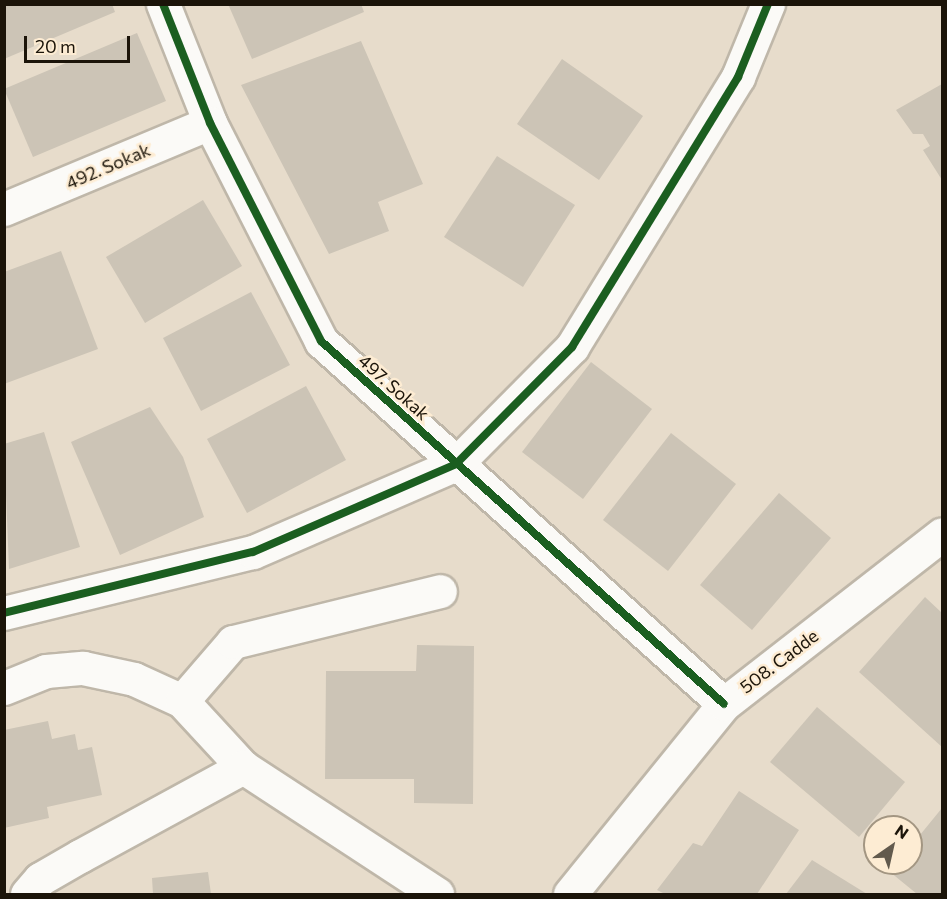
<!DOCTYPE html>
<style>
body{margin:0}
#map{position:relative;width:947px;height:899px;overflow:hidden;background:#e7dccb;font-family:Commissioner,sans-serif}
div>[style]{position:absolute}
.building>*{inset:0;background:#ccc4b6}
.roads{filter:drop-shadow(2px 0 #bfb7a9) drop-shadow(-2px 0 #bfb7a9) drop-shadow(0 2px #bfb7a9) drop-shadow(0 -2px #bfb7a9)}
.minor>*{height:33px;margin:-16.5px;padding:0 16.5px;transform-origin:16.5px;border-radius:16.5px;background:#fbfaf7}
.cycleway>*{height:8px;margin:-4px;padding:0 4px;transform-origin:4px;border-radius:4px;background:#1b5e20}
span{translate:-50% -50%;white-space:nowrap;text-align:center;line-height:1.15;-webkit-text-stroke:5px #fdecd3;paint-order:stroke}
.street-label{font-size:18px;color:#1b1409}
.frame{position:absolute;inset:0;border:6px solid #1b1409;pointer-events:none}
.north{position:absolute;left:863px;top:815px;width:60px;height:60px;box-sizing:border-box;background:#fdecd3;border:2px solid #a39682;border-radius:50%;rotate:34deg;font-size:16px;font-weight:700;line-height:24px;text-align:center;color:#1b1409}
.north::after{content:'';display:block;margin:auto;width:21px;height:27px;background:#625a4d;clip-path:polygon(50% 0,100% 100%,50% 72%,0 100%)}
.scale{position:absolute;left:24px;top:36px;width:106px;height:27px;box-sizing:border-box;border:3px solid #1b1409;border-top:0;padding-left:8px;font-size:18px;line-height:21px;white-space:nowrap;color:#1b1409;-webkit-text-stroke:4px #fdecd3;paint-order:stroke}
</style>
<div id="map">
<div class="building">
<div style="clip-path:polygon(4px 4px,112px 4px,115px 12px,4px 59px)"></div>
<div style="clip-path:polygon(228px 4px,361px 4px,364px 12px,252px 59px)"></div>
<div style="clip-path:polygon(137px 33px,166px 101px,33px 157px,4px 89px)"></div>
<div style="clip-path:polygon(361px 41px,423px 184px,378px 202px,389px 231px,329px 254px,241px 85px)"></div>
<div style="clip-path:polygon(562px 59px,643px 116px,599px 180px,517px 124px)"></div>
<div style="clip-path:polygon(942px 84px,942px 180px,923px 150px,930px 146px,923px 134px,913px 134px,896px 110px)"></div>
<div style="clip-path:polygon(497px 156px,575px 205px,523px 287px,444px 237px)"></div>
<div style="clip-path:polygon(203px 200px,242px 266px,145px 323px,106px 257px)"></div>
<div style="clip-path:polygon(61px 251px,98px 349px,4px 384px,4px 272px)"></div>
<div style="clip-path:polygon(251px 292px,290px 365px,201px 411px,163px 338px)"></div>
<div style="clip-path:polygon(591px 362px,652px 409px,583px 499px,522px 452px)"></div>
<div style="clip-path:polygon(306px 386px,346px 460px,247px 513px,207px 439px)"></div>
<div style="clip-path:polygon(150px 407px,183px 457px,204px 517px,120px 555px,71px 442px)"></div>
<div style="clip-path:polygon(44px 432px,80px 547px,9px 569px,4px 444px)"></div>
<div style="clip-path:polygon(671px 433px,736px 484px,668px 571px,603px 520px)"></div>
<div style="clip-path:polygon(779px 493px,831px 538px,752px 630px,700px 585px)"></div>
<div style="clip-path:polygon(925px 597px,942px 613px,942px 747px,859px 672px)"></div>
<div style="clip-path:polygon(417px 645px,474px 646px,473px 804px,414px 803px,414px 779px,325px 779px,326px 671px,416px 671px)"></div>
<div style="clip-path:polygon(817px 707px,905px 782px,859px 837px,770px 762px)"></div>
<div style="clip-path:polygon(48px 721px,52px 739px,75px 734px,78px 750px,92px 747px,102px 795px,47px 807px,49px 818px,4px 828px,4px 730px)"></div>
<div style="clip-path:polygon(739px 791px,799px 830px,757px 894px,665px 894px,657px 890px,693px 843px,702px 846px)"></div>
<div style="clip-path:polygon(942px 808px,942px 894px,917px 894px,890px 872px,897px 863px,911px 863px,911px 846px)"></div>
<div style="clip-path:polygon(812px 860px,867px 894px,786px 894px)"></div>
<div style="clip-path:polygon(208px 872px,211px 894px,153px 894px,152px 878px)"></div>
</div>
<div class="roads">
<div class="minor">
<div style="left:163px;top:4px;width:128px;rotate:68.4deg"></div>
<div style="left:210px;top:123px;width:245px;rotate:63deg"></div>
<div style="left:321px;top:341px;width:542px;rotate:42.01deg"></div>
<div style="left:4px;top:209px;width:223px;rotate:-22.7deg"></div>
<div style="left:4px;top:613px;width:256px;rotate:-13.8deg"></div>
<div style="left:253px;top:552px;width:221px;rotate:-23.4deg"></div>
<div style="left:456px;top:464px;width:165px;rotate:-45.2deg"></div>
<div style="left:572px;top:347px;width:317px;rotate:-58.4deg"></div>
<div style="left:738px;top:77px;width:79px;rotate:-67.7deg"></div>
<div style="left:4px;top:688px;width:45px;rotate:-22deg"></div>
<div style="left:46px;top:671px;width:37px;rotate:-5deg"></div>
<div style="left:83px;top:668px;width:52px;rotate:12.2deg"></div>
<div style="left:134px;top:679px;width:53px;rotate:24.6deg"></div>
<div style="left:182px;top:701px;width:90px;rotate:47.3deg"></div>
<div style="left:243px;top:767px;width:232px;rotate:33.2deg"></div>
<div style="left:182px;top:701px;width:78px;rotate:-49.2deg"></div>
<div style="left:233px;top:642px;width:213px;rotate:-13.8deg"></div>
<div style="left:27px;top:894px;width:20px;rotate:-49deg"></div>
<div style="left:40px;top:879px;width:46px;rotate:-29.9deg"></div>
<div style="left:80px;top:856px;width:186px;rotate:-28.6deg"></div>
<div style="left:570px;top:894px;width:245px;rotate:-51deg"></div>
<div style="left:724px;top:704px;width:276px;rotate:-37.9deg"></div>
</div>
</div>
<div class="cycleway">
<div style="left:163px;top:4px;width:128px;rotate:68.4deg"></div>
<div style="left:210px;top:123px;width:245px;rotate:63deg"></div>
<div style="left:321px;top:341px;width:542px;rotate:42.01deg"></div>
<div style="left:4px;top:613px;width:256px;rotate:-13.8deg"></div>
<div style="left:253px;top:552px;width:221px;rotate:-23.4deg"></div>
<div style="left:456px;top:464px;width:165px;rotate:-45.2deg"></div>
<div style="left:572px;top:347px;width:317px;rotate:-58.4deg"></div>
<div style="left:738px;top:77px;width:79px;rotate:-67.7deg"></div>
</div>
<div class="street-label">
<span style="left:108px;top:166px;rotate:-23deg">492. Sokak</span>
<span style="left:394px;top:387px;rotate:42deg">497. Sokak</span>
<span style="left:779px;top:661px;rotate:-37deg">508. Cadde</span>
</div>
<div class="frame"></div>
<div class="north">N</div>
<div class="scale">20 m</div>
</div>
